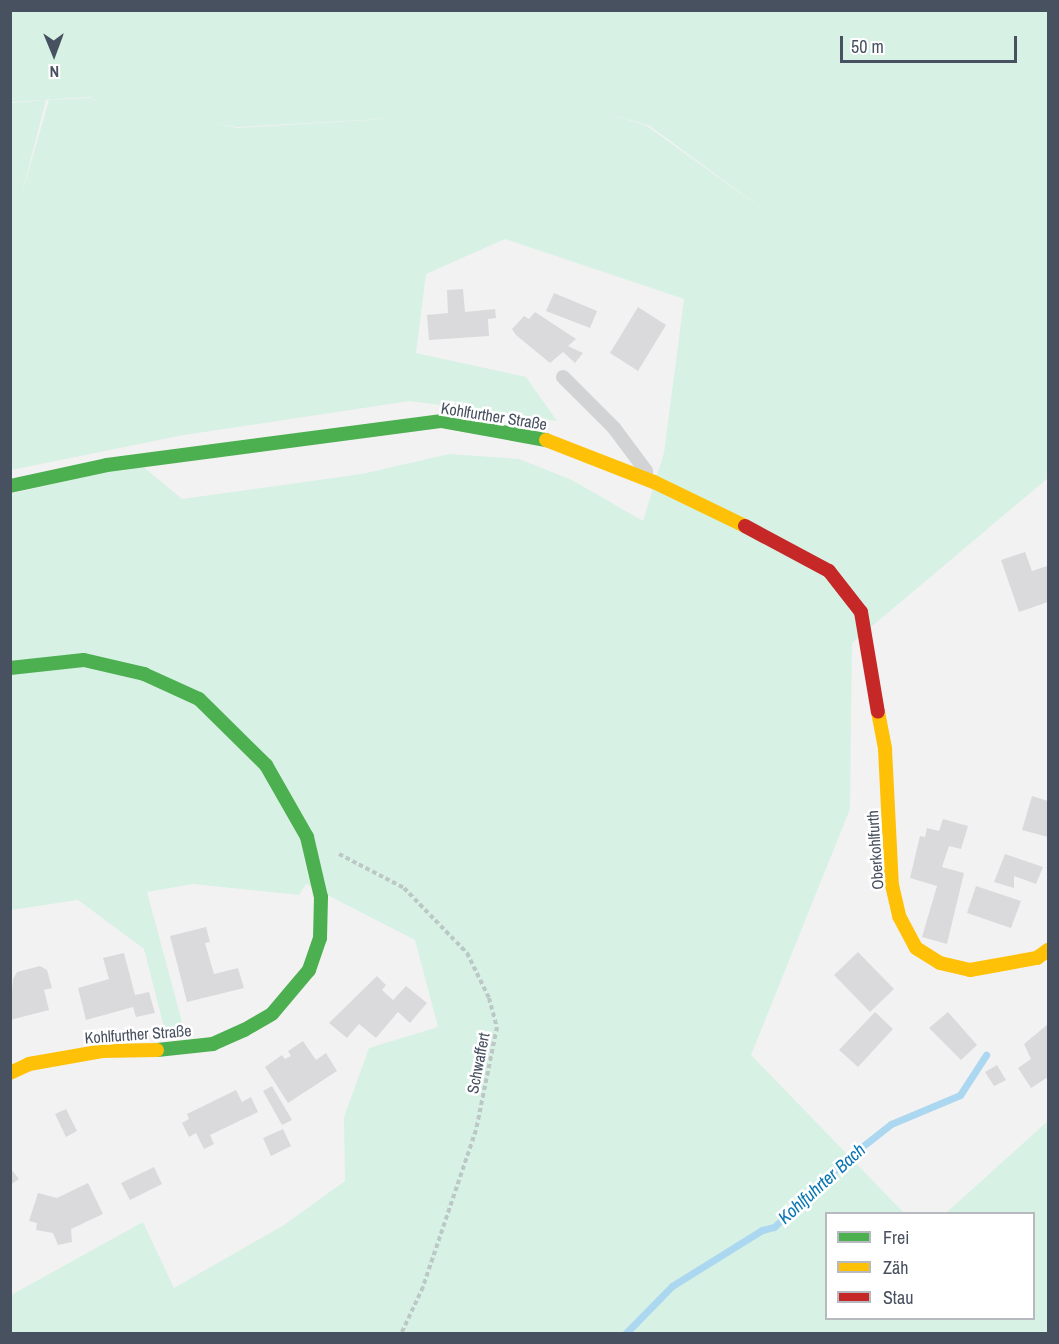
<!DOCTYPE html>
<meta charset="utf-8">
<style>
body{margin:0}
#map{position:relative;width:1059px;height:1344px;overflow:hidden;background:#f3f2f2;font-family:"Archivo Narrow",sans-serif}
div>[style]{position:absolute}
.green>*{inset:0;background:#d7f1e5}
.stream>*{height:7px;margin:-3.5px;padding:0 3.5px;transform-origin:3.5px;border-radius:3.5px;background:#abd7f0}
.building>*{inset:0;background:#dadadd}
.path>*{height:4px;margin-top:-2px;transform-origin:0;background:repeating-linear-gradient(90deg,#bcc8c6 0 4.5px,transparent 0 7.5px)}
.lane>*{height:14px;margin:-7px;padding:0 7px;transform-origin:7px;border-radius:7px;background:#d1d3d5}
.fast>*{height:14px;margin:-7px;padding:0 7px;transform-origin:7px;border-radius:7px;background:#4caf50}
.slow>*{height:14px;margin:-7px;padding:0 7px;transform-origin:7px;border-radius:7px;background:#ffc107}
.jam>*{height:14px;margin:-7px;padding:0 7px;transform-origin:7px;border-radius:7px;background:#c62828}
span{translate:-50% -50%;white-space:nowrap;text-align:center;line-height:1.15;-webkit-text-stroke:5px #fff;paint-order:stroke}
.street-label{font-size:16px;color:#485160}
.water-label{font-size:18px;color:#0875b3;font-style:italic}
.frame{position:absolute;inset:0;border:12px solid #485160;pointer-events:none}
.legend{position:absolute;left:825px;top:1212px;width:210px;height:108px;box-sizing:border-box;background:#fff;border:2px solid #b6b9bf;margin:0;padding:8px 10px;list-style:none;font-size:18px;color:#485160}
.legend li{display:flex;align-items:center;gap:12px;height:30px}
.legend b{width:30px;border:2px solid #b6b9bf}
.north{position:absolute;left:24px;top:24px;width:60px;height:60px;-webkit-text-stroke:4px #fff;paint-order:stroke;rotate:179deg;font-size:16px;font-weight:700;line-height:24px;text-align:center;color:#485160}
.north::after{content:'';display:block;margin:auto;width:21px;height:27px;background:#485160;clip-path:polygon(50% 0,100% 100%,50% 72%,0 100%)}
.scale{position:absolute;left:840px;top:36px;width:177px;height:27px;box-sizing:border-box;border:3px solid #485160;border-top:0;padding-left:8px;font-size:18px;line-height:21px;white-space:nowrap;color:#485160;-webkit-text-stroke:4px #fff;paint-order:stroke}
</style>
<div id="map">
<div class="green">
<div style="clip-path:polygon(evenodd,11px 11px,1048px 11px,1048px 478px,852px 643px,850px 809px,751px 1055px,904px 1213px,826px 1214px,826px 1318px,1034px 1318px,1034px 1214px,946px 1213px,1048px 1121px,1048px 1333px,11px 1333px,11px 1295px,143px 1222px,174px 1288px,284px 1225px,345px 1181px,344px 1117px,369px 1048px,438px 1027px,415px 940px,306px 884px,299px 895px,193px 884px,147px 892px,185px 1033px,166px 1035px,144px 949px,78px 900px,11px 910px,10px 494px,140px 464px,182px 499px,362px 474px,449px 454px,519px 459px,572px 480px,643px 521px,664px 453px,684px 299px,505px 239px,426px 274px,416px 353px,526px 377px,557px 421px,410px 401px,184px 435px,11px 470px,11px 103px,46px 100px,21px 197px,49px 100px,91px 98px,125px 118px,90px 97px,11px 102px,11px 11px,603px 112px,650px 126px,773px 217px,647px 126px,603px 112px,11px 11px,416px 117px,237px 128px,213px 123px,236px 127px,416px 117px)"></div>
</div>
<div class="stream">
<div style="left:625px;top:1334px;width:67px;rotate:-45.6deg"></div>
<div style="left:672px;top:1286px;width:106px;rotate:-31.9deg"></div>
<div style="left:762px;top:1230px;width:12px;rotate:-14deg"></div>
<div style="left:774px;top:1227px;width:103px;rotate:-43deg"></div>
<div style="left:849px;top:1157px;width:53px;rotate:-38.2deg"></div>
<div style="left:891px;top:1124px;width:75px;rotate:-22.8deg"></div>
<div style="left:960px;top:1095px;width:48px;rotate:-57deg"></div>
</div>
<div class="building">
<div style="clip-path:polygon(463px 289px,465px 312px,495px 309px,496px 318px,488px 319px,489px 336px,429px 340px,427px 315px,448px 313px,447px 290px)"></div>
<div style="clip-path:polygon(554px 293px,597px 311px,590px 328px,546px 311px)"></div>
<div style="clip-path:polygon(638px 307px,666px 325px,638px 371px,610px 353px)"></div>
<div style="clip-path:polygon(535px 312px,576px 339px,568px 346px,583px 353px,575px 363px,563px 352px,550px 363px,516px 335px,512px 329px,524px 316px,529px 319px)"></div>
<div style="clip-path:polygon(1025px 552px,1032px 571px,1047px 566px,1048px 602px,1019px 612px,1001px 560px)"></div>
<div style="clip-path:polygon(1032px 796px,1048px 801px,1048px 837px,1022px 830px)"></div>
<div style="clip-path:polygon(943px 819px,968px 826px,961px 849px,949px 846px,942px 867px,964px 873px,947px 944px,922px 937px,937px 886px,910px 878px,920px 836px,925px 837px,927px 828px,939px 831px)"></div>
<div style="clip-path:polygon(1005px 854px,1043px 867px,1036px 884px,1014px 876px,1014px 888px,994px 882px)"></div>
<div style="clip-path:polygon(976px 886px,1021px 901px,1011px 928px,967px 913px)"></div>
<div style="clip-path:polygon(206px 927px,210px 942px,205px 943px,214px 974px,238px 968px,244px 988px,187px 1002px,170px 936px)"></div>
<div style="clip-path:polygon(858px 952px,894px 989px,870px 1012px,834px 975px)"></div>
<div style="clip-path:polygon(124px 953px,135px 995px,149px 992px,155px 1013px,136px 1017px,133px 1007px,86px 1020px,78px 988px,109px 979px,103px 958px)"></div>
<div style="clip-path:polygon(40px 966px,47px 970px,52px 988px,44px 990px,49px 1010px,10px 1020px,13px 979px,17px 972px)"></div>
<div style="clip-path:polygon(377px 976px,386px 985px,382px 990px,393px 1000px,406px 986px,427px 1003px,410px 1023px,398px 1012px,376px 1038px,359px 1024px,347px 1038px,329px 1023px)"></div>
<div style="clip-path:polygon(875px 1012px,893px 1029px,858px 1067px,839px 1050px)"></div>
<div style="clip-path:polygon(948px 1012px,977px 1045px,961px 1060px,929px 1028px)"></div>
<div style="clip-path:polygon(1048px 1024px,1048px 1077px,1031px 1088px,1018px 1068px,1031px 1059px,1024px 1044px)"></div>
<div style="clip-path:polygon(303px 1041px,316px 1060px,326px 1053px,337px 1071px,288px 1103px,265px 1067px,282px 1055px,285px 1059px,291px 1056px,288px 1051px)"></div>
<div style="clip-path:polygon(997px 1065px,1006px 1080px,994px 1086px,985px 1072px)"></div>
<div style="clip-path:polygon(272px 1086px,292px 1120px,282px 1125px,263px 1091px)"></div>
<div style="clip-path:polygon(236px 1090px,242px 1102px,251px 1097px,258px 1112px,210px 1135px,214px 1144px,204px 1149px,196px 1133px,189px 1137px,182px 1123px,189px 1119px,187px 1114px)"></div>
<div style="clip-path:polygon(66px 1109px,77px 1131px,66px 1137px,55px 1114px)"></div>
<div style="clip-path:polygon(283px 1129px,291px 1146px,271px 1156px,263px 1138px)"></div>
<div style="clip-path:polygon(154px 1167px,162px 1184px,130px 1200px,121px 1183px)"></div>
<div style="clip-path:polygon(10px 1168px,19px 1179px,10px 1185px)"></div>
<div style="clip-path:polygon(88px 1183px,103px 1214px,71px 1229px,72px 1242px,58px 1245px,53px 1233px,36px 1230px,37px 1223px,29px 1221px,38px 1193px,57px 1198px)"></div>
</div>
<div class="path">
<div style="left:339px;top:854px;width:73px;rotate:27.6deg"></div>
<div style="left:404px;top:888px;width:91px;rotate:45.9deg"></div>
<div style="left:467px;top:953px;width:50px;rotate:63.9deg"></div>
<div style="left:489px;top:998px;width:30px;rotate:75deg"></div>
<div style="left:497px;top:1027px;width:105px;rotate:101.5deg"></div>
<div style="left:476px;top:1130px;width:166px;rotate:108.7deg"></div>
<div style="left:423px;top:1287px;width:52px;rotate:115.1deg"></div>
</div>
<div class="lane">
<div style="left:563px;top:377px;width:72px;rotate:45deg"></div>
<div style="left:614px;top:428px;width:54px;rotate:53.3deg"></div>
</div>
<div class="fast">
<div style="left:10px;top:486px;width:99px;rotate:-12.2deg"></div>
<div style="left:107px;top:465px;width:338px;rotate:-7.5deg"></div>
<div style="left:442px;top:421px;width:106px;rotate:10.4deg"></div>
<div style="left:10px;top:668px;width:74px;rotate:-6.2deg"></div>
<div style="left:84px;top:660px;width:62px;rotate:13.1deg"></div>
<div style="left:144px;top:674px;width:60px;rotate:24.4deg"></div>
<div style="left:199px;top:699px;width:94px;rotate:44.6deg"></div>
<div style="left:266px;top:765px;width:83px;rotate:60.3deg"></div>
<div style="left:307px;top:837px;width:62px;rotate:76.9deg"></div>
<div style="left:321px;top:897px;width:41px;rotate:91.4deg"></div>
<div style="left:320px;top:938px;width:34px;rotate:109deg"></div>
<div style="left:309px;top:970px;width:57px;rotate:130.1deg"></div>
<div style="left:272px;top:1014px;width:32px;rotate:150deg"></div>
<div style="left:244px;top:1030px;width:34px;rotate:156deg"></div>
<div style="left:213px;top:1044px;width:56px;rotate:173.9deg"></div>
</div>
<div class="slow">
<div style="left:546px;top:440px;width:116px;rotate:21.3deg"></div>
<div style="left:654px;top:482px;width:101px;rotate:25.8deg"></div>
<div style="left:878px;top:712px;width:38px;rotate:79deg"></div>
<div style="left:885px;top:749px;width:136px;rotate:87.1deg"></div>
<div style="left:892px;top:885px;width:32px;rotate:77deg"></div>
<div style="left:899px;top:916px;width:36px;rotate:62deg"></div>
<div style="left:916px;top:948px;width:28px;rotate:32deg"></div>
<div style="left:940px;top:963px;width:31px;rotate:13deg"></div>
<div style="left:970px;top:970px;width:68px;rotate:-10.2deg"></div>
<div style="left:1037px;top:958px;width:14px;rotate:-36deg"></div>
<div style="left:10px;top:1073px;width:21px;rotate:-25deg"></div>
<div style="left:29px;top:1064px;width:74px;rotate:-10.1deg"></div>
<div style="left:102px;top:1051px;width:55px;rotate:-1deg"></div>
</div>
<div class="jam">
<div style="left:745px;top:526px;width:95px;rotate:28.2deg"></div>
<div style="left:829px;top:571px;width:52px;rotate:52deg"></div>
<div style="left:861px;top:612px;width:101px;rotate:80.4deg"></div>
</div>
<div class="street-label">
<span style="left:494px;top:416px;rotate:9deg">Kohlfurther Straße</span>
<span style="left:875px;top:850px;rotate:-94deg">Oberkohlfurth</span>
<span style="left:138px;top:1034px;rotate:-4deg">Kohlfurther Straße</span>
<span style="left:478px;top:1063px;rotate:-79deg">Schwaffert</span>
</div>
<div class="water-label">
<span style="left:822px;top:1184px;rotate:-42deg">Kohlfuhrter Bach</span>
</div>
<div class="frame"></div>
<ul class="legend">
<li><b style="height:8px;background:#4caf50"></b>Frei</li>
<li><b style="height:8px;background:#ffc107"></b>Zäh</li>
<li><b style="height:8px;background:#c62828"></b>Stau</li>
</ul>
<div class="north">N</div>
<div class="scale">50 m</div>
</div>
